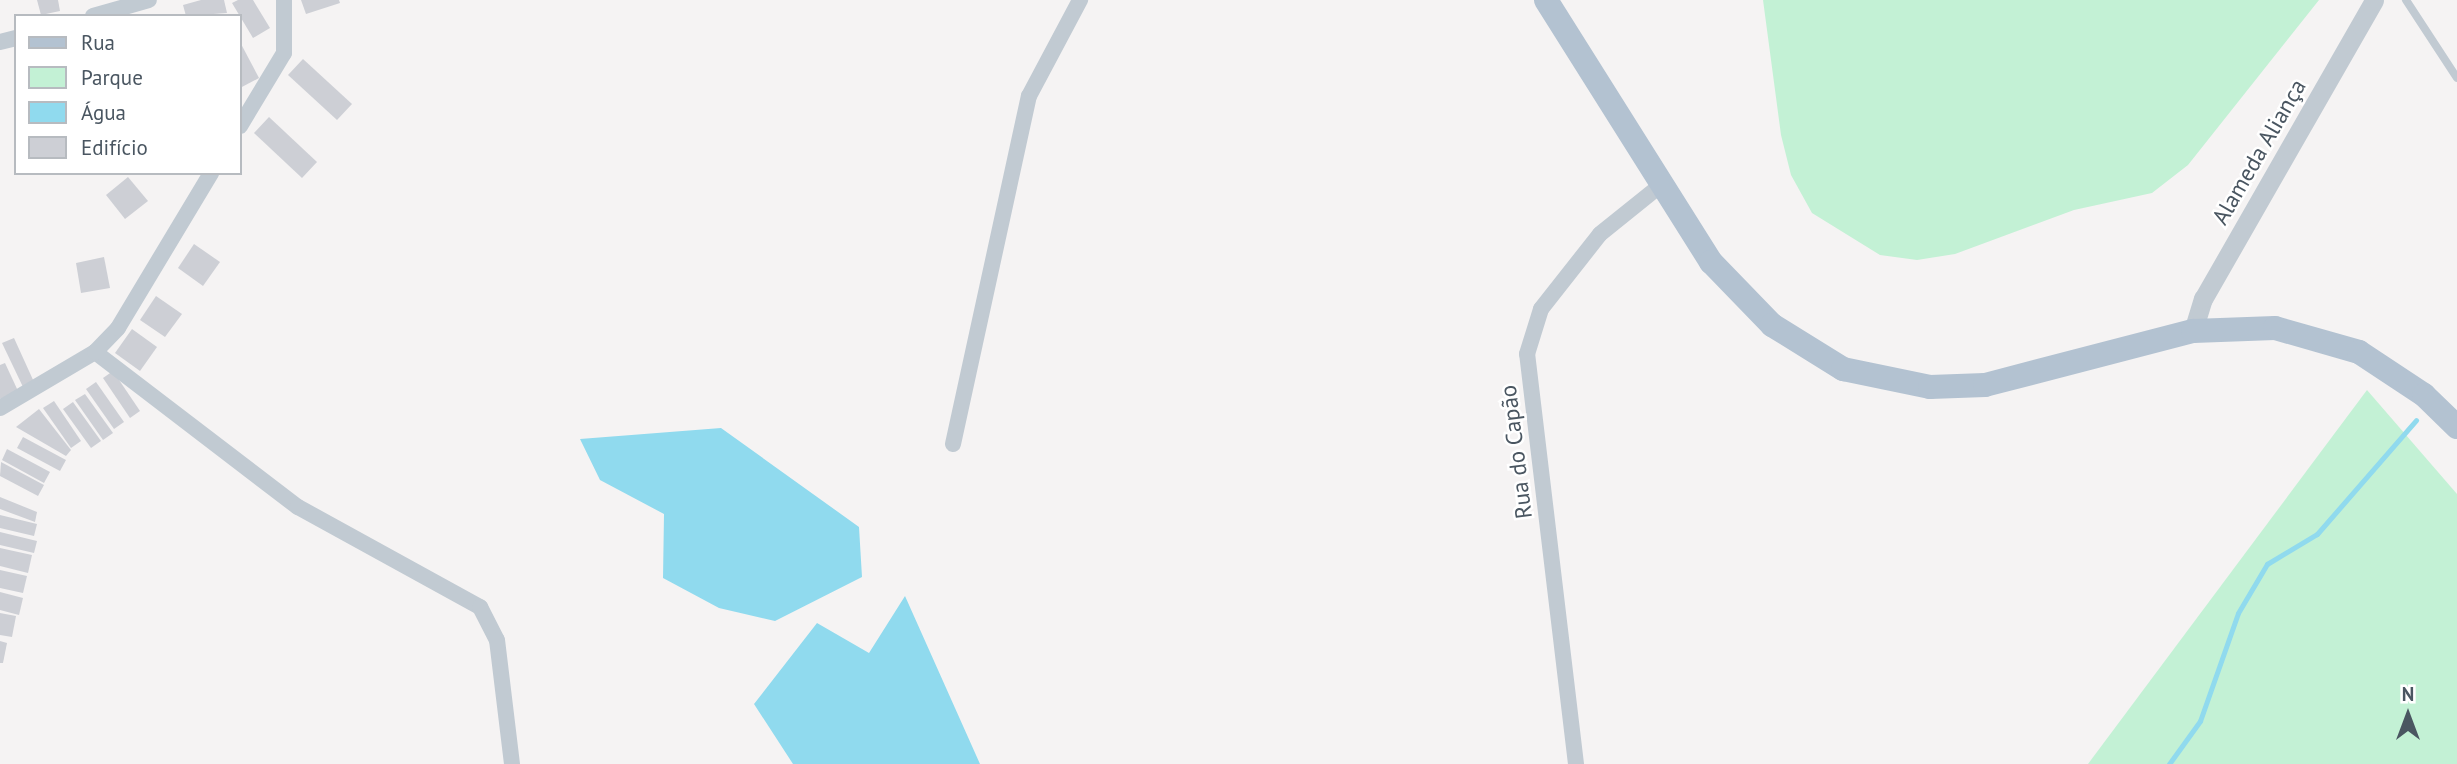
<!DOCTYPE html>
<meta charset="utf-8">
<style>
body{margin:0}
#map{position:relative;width:2457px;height:764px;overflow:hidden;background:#f5f3f3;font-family:"PT Sans",sans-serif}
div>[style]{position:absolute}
.green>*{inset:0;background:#c3f1d5}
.water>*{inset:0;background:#90daee}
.stream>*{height:5px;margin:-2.5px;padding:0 2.5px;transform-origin:2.5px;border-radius:2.5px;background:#90daee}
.building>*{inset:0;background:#cdcfd5}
.service>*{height:8px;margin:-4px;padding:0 4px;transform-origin:4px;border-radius:4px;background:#c1cad2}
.minor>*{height:16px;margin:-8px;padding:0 8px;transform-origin:8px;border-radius:8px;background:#c1cad2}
.tertiary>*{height:19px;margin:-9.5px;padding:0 9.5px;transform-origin:9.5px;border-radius:9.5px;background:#c1cad2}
.primary>*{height:24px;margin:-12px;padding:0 12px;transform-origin:12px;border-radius:12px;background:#b3c2d1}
span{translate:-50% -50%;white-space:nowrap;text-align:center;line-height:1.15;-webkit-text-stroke:5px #fff;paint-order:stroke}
.street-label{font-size:23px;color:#4a5661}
.legend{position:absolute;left:14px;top:14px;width:228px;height:161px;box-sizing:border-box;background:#fff;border:2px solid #b7bbc0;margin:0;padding:9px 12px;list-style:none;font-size:21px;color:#4a5661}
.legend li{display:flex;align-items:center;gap:14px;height:35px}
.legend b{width:35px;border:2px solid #b7bbc0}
.north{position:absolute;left:2373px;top:680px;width:70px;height:70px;-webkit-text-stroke:5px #fff;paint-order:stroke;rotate:0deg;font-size:19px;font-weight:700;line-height:28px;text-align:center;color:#4a5661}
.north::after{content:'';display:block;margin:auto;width:24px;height:32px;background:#4a5661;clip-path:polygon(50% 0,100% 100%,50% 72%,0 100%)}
</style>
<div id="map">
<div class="green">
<div style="clip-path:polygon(1763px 0,2319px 0,2188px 165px,2152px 193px,2074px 210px,1955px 254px,1917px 260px,1880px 255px,1812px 213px,1791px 175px,1781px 135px)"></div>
<div style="clip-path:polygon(2367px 390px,2457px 494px,2457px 764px,2088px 764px)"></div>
</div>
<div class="water">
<div style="clip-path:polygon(721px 428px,859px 527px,862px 577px,775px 621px,719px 608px,663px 578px,664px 514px,600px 480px,580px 439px)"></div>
<div style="clip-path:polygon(905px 596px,980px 764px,793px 764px,754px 704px,817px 623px,869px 653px)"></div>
</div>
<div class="stream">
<div style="left:2169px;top:764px;width:53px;rotate:-54.2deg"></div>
<div style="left:2200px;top:721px;width:114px;rotate:-70.6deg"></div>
<div style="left:2238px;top:613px;width:57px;rotate:-59.4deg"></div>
<div style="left:2267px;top:564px;width:58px;rotate:-31deg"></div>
<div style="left:2317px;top:534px;width:151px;rotate:-49deg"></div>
</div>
<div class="building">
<div style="clip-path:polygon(37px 0,58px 0,60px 11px,41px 15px)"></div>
<div style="clip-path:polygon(201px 0,224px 0,227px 13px,186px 16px,183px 5px)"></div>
<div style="clip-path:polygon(238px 0,253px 0,270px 28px,253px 38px,232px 3px)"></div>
<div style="clip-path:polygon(301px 0,339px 0,340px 3px,306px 14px)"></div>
<div style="clip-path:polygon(240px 42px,259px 78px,240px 88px)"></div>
<div style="clip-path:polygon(303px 59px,352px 104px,337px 120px,288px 75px)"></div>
<div style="clip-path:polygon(269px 117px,317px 162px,302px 178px,254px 133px)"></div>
<div style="clip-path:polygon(128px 177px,148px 201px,125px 219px,106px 195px)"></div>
<div style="clip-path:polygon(194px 244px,220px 262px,203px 286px,178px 268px)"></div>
<div style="clip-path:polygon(104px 257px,110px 288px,81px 293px,76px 263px)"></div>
<div style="clip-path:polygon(156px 296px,182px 314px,165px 337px,140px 320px)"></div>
<div style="clip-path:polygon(132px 329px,157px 347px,140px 371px,115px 353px)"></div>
<div style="clip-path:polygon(14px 338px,34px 382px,23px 387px,2px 343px)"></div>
<div style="clip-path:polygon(5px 363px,18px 391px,0 399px,0 365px)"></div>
<div style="clip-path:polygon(113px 371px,140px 411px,130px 418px,103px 378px)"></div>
<div style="clip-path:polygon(96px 382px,124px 422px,114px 429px,86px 389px)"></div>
<div style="clip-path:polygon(85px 394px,113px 433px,103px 440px,75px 400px)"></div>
<div style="clip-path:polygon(54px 401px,81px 441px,71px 448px,43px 408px)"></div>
<div style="clip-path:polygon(73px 402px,101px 441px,91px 448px,63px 409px)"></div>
<div style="clip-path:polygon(39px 409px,71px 450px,66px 456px,16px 427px)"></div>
<div style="clip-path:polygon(23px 437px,66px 460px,60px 471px,17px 448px)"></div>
<div style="clip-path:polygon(7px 449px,50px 472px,44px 483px,2px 460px)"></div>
<div style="clip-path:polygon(1px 462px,44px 485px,38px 496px,0 476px)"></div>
<div style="clip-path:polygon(0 497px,37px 512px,35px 522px,0 509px)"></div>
<div style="clip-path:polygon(0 515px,37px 524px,34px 536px,0 528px)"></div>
<div style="clip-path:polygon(0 532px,37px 541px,34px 553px,0 545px)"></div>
<div style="clip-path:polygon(0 548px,32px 555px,28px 573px,0 566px)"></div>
<div style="clip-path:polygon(0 570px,27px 576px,23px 593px,0 588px)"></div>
<div style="clip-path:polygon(0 592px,23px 598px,19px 615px,0 610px)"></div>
<div style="clip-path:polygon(0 613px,16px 616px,12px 637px,0 635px)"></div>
<div style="clip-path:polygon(0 641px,7px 643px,3px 663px,0 663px)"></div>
</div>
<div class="service">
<div style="left:2406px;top:0;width:93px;rotate:56.8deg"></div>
</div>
<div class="minor">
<div style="left:93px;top:16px;width:58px;rotate:-15.9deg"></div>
<div style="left:0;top:42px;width:16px;rotate:-14deg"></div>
<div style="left:240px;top:126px;width:85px;rotate:-58.9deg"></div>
<div style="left:284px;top:53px;width:53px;rotate:-90deg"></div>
<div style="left:95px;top:352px;width:255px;rotate:37.4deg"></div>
<div style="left:298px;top:507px;width:208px;rotate:28.8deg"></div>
<div style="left:480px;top:607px;width:37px;rotate:63deg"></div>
<div style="left:497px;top:640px;width:125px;rotate:83.1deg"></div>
<div style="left:0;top:408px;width:110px;rotate:-30.5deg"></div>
<div style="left:95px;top:352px;width:33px;rotate:-46deg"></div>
<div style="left:118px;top:328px;width:181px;rotate:-59deg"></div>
<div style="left:953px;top:444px;width:356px;rotate:-77.7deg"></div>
<div style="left:1029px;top:96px;width:109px;rotate:-62deg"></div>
<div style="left:1576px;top:764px;width:413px;rotate:-96.8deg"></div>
<div style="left:1527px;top:354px;width:47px;rotate:-72.7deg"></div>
<div style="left:1541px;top:309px;width:95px;rotate:-51.8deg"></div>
<div style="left:1600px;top:234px;width:78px;rotate:-38.8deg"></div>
</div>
<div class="tertiary">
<div style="left:2193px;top:331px;width:34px;rotate:-73deg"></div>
<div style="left:2203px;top:299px;width:344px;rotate:-60.2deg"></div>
</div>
<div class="primary">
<div style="left:1546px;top:0;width:310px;rotate:57.8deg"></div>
<div style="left:1711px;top:262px;width:88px;rotate:45.9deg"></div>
<div style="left:1772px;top:325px;width:84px;rotate:31.8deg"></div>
<div style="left:1843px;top:369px;width:89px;rotate:11.7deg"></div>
<div style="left:1930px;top:387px;width:55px;rotate:-2.1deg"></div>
<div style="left:1985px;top:385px;width:215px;rotate:-14.6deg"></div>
<div style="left:2193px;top:331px;width:82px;rotate:-2.1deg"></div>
<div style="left:2275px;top:328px;width:87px;rotate:15.9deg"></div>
<div style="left:2359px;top:352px;width:78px;rotate:33.5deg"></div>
<div style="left:2424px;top:395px;width:46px;rotate:44.1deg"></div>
</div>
<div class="street-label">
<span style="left:2259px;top:152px;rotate:-60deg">Alameda Aliança</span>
<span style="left:1516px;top:452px;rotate:-97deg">Rua do Capão</span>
</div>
<ul class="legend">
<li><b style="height:9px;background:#b3c2d1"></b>Rua</li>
<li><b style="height:19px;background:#c3f1d5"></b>Parque</li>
<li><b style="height:19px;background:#90daee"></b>Água</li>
<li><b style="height:19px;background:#cdcfd5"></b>Edifício</li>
</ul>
<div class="north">N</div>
</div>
